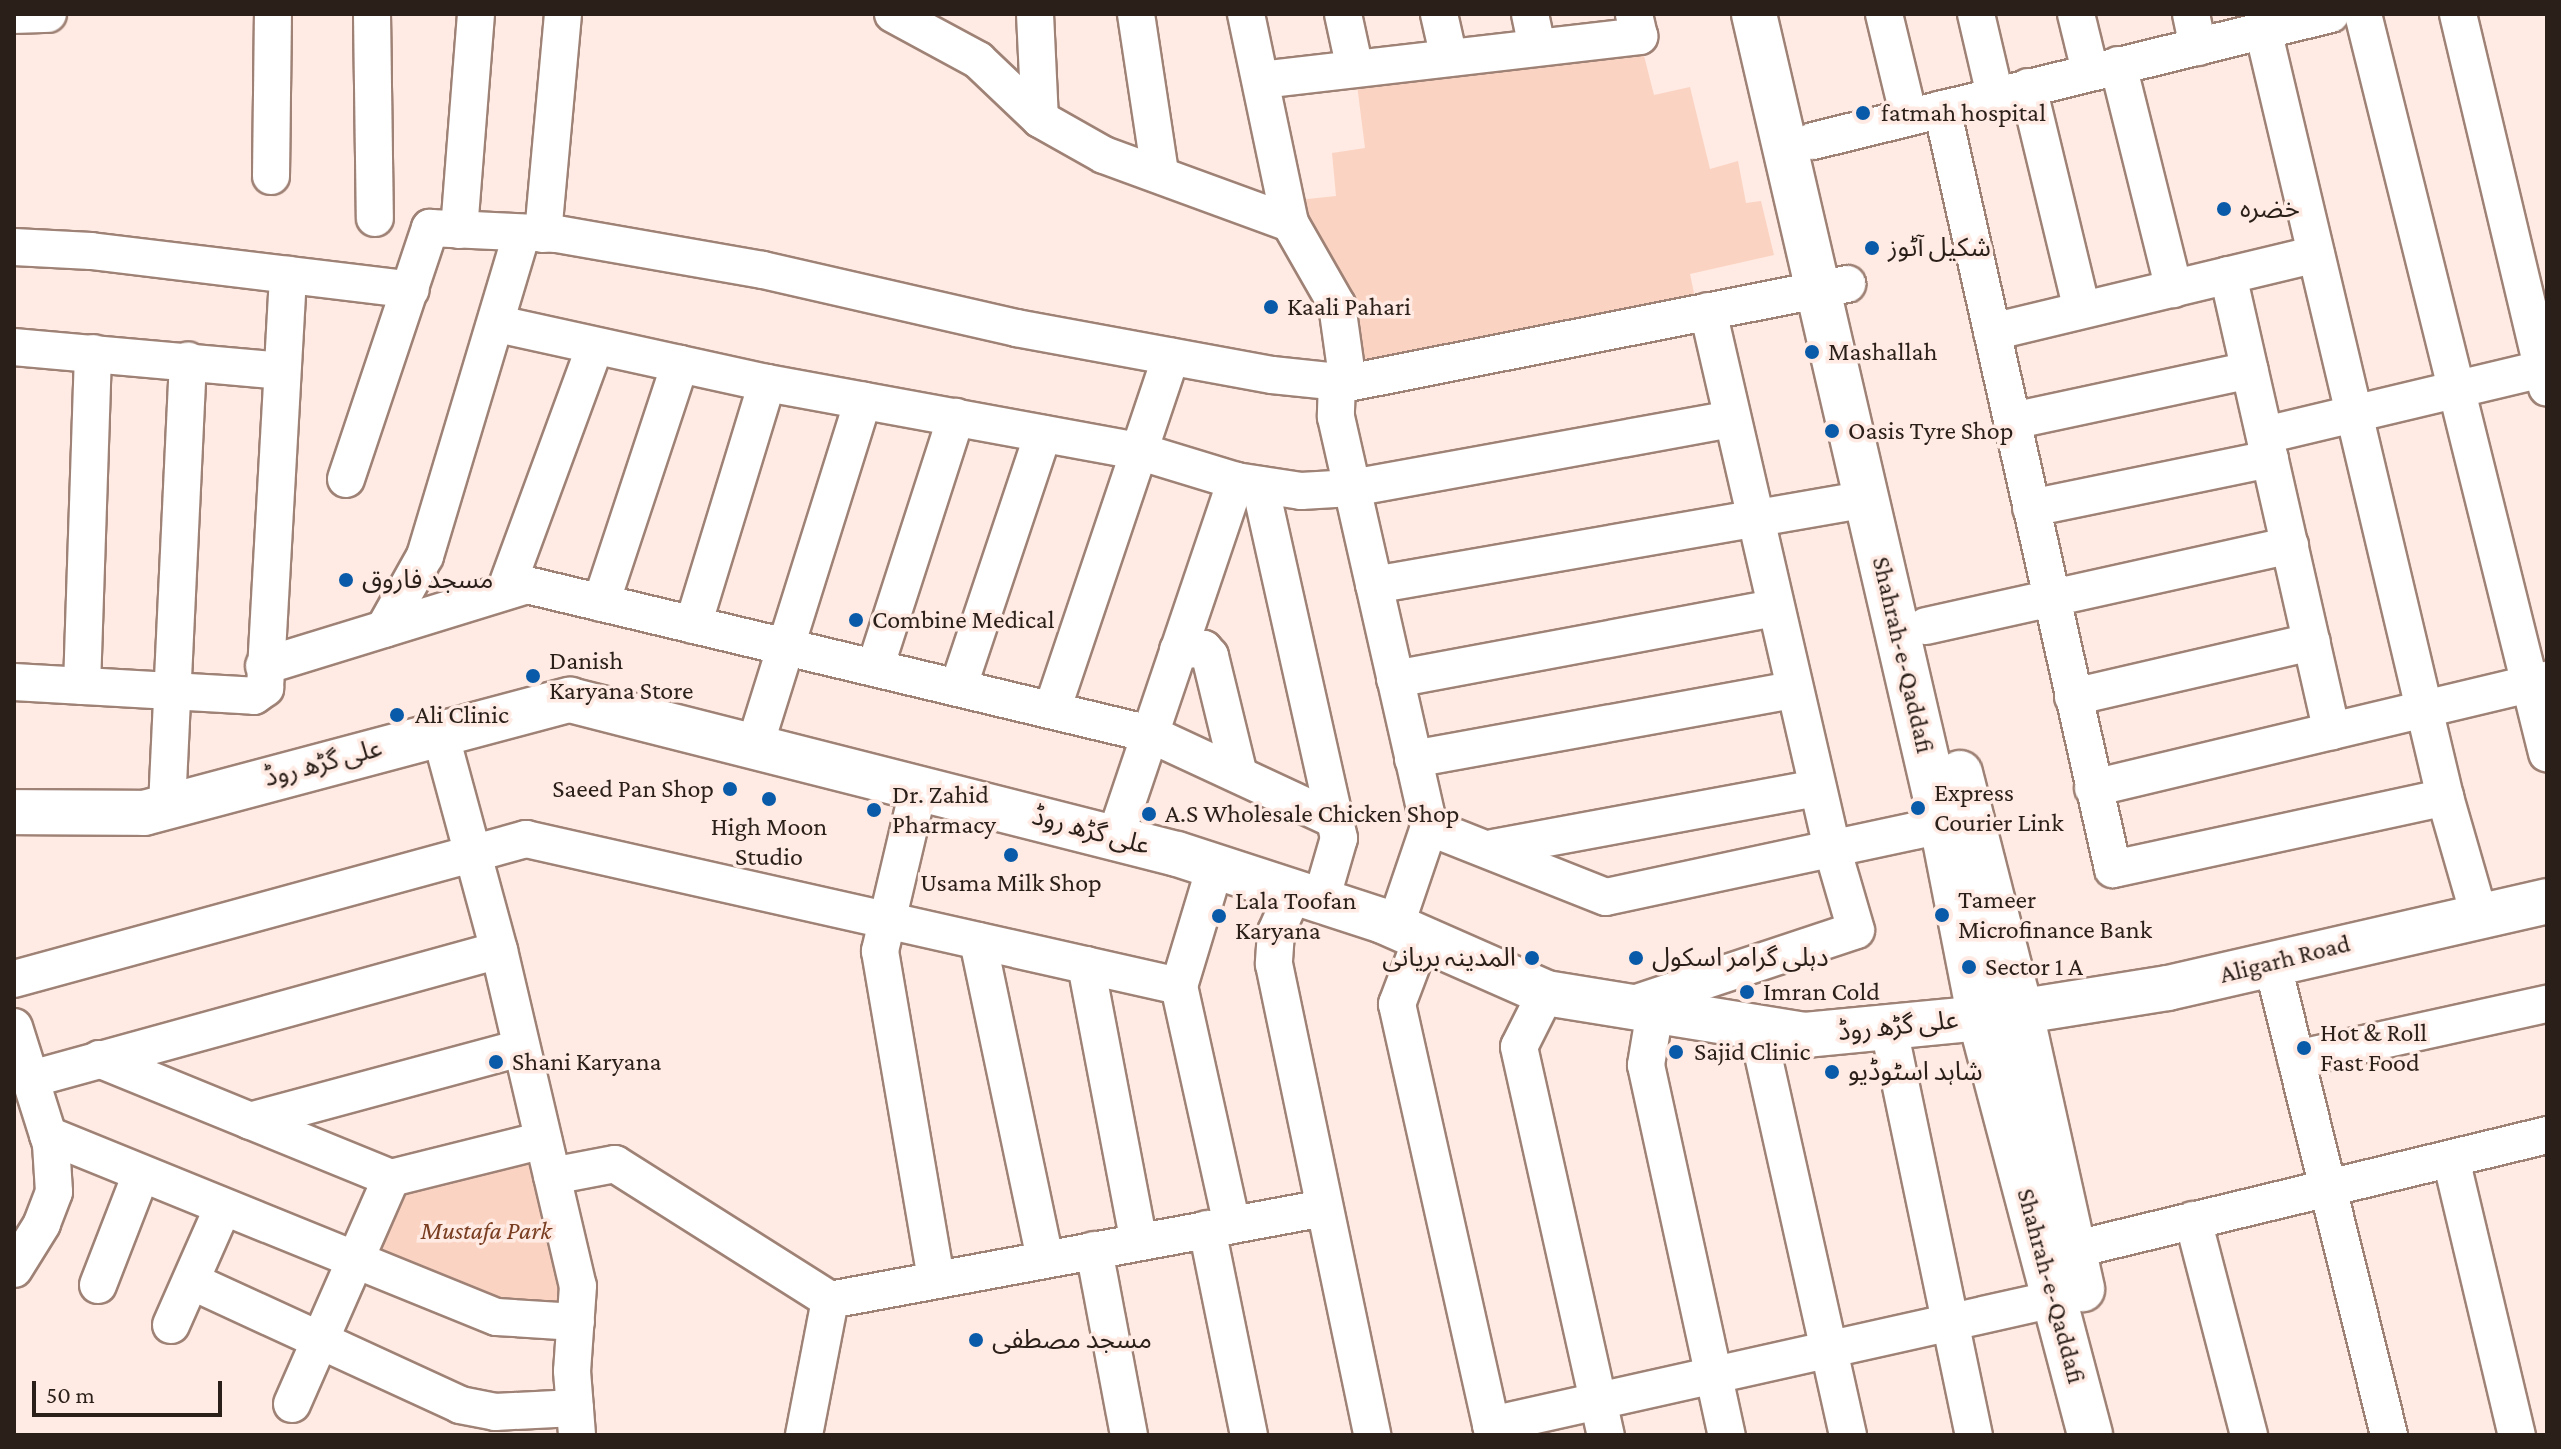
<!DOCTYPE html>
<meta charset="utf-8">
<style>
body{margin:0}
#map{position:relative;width:2561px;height:1449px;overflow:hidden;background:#ffebe3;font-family:"Crimson Pro","Noto Sans Arabic",serif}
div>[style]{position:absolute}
.green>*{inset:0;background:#fbd3c2}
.roads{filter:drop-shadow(2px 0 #9f8276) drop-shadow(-2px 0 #9f8276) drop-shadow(0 2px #9f8276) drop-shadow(0 -2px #9f8276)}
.minor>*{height:36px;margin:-18px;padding:0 18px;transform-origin:18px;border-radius:18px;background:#fff}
.major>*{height:44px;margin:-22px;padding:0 22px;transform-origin:22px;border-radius:22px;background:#fff}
.dots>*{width:22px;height:22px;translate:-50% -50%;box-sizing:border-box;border:4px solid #ffebe3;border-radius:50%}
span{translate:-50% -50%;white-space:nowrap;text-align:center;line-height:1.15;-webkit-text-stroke:7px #ffebe3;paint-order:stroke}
.poi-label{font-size:26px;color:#2b1f1a}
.left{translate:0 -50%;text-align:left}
.right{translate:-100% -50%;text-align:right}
.street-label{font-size:26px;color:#2b1f1a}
.park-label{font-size:26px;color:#793d21;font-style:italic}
.frame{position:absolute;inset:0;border:16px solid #2b1f1a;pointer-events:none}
.scale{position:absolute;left:32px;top:1381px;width:190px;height:36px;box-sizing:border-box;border:4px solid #2b1f1a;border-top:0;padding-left:10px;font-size:24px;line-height:28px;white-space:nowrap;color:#2b1f1a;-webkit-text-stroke:6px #ffebe3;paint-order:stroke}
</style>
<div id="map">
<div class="green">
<div style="clip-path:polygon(1639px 36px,1654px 95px,1690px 87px,1710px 169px,1738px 161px,1746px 203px,1761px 201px,1774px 255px,1690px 274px,1697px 307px,1359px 373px,1298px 200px,1336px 196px,1332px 153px,1365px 148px,1355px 69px)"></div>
<div style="clip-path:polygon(543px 1140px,576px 1322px,354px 1261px,391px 1178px)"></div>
</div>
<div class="roads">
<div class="minor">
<div style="left:372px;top:14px;width:204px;rotate:89.2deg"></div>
<div style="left:893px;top:14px;width:97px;rotate:28.4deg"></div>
<div style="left:978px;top:60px;width:86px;rotate:43.6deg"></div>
<div style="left:1040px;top:119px;width:73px;rotate:29.4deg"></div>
<div style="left:1104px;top:155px;width:198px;rotate:20.1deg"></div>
<div style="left:1035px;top:14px;width:105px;rotate:87.3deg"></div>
<div style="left:1136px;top:14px;width:160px;rotate:81.4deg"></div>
<div style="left:1246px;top:14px;width:214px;rotate:78.1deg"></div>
<div style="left:1290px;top:223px;width:95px;rotate:60.2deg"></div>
<div style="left:1337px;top:305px;width:79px;rotate:82deg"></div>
<div style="left:1343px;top:14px;width:56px;rotate:77.7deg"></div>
<div style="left:1439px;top:14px;width:45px;rotate:77.2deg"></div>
<div style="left:1530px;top:14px;width:34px;rotate:78deg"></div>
<div style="left:1884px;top:14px;width:106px;rotate:76.4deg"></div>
<div style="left:1976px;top:14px;width:83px;rotate:76.8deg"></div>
<div style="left:2076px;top:14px;width:59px;rotate:76.2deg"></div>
<div style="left:2191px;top:14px;width:34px;rotate:78deg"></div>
<div style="left:2363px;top:14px;width:762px;rotate:76.02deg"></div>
<div style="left:2458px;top:14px;width:384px;rotate:76.6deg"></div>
<div style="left:14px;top:15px;width:34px;rotate:-2deg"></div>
<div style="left:2263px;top:30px;width:788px;rotate:76.65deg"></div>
<div style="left:2445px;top:797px;width:123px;rotate:73.9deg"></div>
<div style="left:2118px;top:65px;width:231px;rotate:76deg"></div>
<div style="left:1261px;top:80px;width:381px;rotate:-6.6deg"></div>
<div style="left:1639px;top:36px;width:23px;rotate:-103deg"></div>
<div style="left:2028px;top:87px;width:229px;rotate:76.4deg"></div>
<div style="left:1942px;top:109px;width:779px;rotate:77.32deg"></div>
<div style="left:2113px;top:869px;width:340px;rotate:-12.2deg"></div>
<div style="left:1813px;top:141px;width:533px;rotate:-13.78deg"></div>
<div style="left:271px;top:176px;width:162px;rotate:-89.3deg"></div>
<div style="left:459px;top:230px;width:217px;rotate:-85.5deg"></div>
<div style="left:543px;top:234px;width:221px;rotate:-84.8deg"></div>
<div style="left:14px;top:247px;width:77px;rotate:3deg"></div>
<div style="left:91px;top:251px;width:322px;rotate:6.9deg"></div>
<div style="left:2228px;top:275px;width:468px;rotate:77.2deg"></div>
<div style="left:498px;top:324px;width:275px;rotate:12.4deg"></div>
<div style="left:767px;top:383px;width:377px;rotate:10.4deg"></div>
<div style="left:1138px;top:451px;width:102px;rotate:17deg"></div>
<div style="left:1236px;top:481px;width:66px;rotate:8.7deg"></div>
<div style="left:1301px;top:491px;width:51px;rotate:-3.4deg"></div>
<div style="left:1352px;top:488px;width:385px;rotate:-10.3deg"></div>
<div style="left:1992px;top:332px;width:333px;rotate:-13.5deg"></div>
<div style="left:14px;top:347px;width:269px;rotate:5.1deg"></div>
<div style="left:1337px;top:382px;width:35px;rotate:92deg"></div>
<div style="left:1336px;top:417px;width:420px;rotate:77.2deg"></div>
<div style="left:1429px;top:827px;width:106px;rotate:108.8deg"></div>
<div style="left:2012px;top:421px;width:243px;rotate:-12.1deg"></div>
<div style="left:2265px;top:435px;width:290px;rotate:-13.4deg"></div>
<div style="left:346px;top:479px;width:265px;rotate:-71.5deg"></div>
<div style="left:430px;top:228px;width:127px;rotate:2.7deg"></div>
<div style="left:557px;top:234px;width:209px;rotate:9.9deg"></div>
<div style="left:763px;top:270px;width:260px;rotate:12.9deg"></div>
<div style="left:1016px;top:328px;width:260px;rotate:10.4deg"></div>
<div style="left:1272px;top:375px;width:76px;rotate:6deg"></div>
<div style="left:1348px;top:383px;width:509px;rotate:-11.22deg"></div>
<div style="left:1260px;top:485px;width:362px;rotate:77.4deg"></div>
<div style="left:1339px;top:838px;width:65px;rotate:106.2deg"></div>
<div style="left:2031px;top:508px;width:244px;rotate:-11.6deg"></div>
<div style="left:1374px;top:585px;width:499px;rotate:-9.9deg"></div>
<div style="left:505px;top:591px;width:261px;rotate:-69.8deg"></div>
<div style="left:601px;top:603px;width:252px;rotate:-71.7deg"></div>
<div style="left:693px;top:625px;width:253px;rotate:-73deg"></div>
<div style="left:1926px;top:626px;width:373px;rotate:-12.5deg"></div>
<div style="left:384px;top:629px;width:84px;rotate:-60.7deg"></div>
<div style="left:425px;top:556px;width:337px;rotate:-73.3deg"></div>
<div style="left:1178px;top:650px;width:26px;rotate:-2deg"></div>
<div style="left:1204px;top:649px;width:9px;rotate:49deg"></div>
<div style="left:1210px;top:656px;width:122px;rotate:76.3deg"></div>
<div style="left:264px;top:666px;width:275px;rotate:-17.1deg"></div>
<div style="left:527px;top:585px;width:641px;rotate:13.45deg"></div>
<div style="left:1150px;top:734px;width:204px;rotate:24.9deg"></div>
<div style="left:875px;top:668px;width:264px;rotate:-72.1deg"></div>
<div style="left:1395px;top:679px;width:387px;rotate:-10.6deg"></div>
<div style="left:14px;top:682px;width:240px;rotate:3.3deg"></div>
<div style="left:254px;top:696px;width:14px;rotate:-36deg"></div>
<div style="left:265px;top:688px;width:414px;rotate:-86.8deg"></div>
<div style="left:82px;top:686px;width:333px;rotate:-88.1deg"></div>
<div style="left:958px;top:688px;width:268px;rotate:-71.5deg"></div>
<div style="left:2073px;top:697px;width:245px;rotate:-13deg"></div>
<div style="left:1052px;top:710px;width:373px;rotate:-71.4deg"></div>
<div style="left:440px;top:733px;width:225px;rotate:74.8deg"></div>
<div style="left:499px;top:950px;width:345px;rotate:76.8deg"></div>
<div style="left:578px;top:1286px;width:85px;rotate:94deg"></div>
<div style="left:572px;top:1371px;width:64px;rotate:85.5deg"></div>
<div style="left:755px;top:745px;width:361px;rotate:-72.6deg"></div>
<div style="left:1413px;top:759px;width:387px;rotate:-10.3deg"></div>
<div style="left:919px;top:786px;width:170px;rotate:103.3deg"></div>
<div style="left:880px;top:951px;width:333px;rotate:80.3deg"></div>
<div style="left:2093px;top:788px;width:467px;rotate:-13.4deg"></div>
<div style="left:167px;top:806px;width:446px;rotate:-87.3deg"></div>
<div style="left:1429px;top:827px;width:190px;rotate:21.6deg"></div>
<div style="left:1606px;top:897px;width:344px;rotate:-12.1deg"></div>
<div style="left:1115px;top:838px;width:377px;rotate:-71.3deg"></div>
<div style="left:1493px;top:848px;width:330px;rotate:-10.5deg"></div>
<div style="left:1215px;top:867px;width:124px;rotate:106.8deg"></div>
<div style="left:1179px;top:986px;width:245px;rotate:77.5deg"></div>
<div style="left:1294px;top:892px;width:44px;rotate:114.2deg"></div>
<div style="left:1276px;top:932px;width:32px;rotate:94deg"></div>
<div style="left:1274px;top:964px;width:481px;rotate:78.2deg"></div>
<div style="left:1422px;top:938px;width:71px;rotate:110.7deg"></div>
<div style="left:1397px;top:1004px;width:442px;rotate:77.4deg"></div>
<div style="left:978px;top:941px;width:325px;rotate:78.1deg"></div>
<div style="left:2272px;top:962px;width:487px;rotate:76.1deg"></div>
<div style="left:1086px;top:965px;width:282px;rotate:79.2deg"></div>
<div style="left:14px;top:979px;width:531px;rotate:-15.29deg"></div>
<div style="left:526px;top:839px;width:669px;rotate:12.69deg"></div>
<div style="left:1546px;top:993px;width:60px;rotate:116.6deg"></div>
<div style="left:1519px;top:1047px;width:398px;rotate:77.4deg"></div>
<div style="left:1628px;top:1006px;width:240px;rotate:-18.4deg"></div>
<div style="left:1856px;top:930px;width:85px;rotate:-106.3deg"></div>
<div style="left:1832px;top:848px;width:551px;rotate:-103deg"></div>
<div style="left:1655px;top:1011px;width:55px;rotate:99.5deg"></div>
<div style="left:1646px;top:1065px;width:379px;rotate:77.7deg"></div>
<div style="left:14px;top:1027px;width:123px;rotate:72.5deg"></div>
<div style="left:51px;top:1144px;width:48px;rotate:86.4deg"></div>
<div style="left:54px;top:1192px;width:34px;rotate:111deg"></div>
<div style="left:42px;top:1224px;width:53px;rotate:121.9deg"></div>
<div style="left:1757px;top:1028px;width:417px;rotate:77.4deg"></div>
<div style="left:1889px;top:1029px;width:415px;rotate:78.2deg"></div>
<div style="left:99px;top:1059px;width:315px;rotate:22.2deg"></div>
<div style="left:391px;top:1178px;width:157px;rotate:-14deg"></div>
<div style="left:2296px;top:1059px;width:257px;rotate:-12.4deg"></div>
<div style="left:31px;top:1079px;width:485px;rotate:-15.4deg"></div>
<div style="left:250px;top:1121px;width:281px;rotate:-15.1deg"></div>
<div style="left:48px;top:1135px;width:484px;rotate:22.1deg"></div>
<div style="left:497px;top:1317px;width:79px;rotate:3.6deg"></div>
<div style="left:2451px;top:1159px;width:284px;rotate:76.6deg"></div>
<div style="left:552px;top:1176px;width:64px;rotate:-10.8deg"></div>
<div style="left:615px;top:1164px;width:254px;rotate:32.3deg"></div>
<div style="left:830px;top:1300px;width:502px;rotate:-10.55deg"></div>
<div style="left:2193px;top:1220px;width:222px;rotate:75.4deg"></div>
<div style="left:1207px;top:1229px;width:210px;rotate:78.5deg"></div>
<div style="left:1094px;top:1250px;width:188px;rotate:79.3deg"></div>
<div style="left:2072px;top:1250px;width:489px;rotate:-13.6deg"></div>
<div style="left:191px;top:1281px;width:296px;rotate:24.7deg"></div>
<div style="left:460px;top:1405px;width:36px;rotate:11deg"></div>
<div style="left:495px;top:1412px;width:80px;rotate:-2.9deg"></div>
<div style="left:98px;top:1285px;width:119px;rotate:-68.8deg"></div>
<div style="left:171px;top:1325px;width:129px;rotate:-66.2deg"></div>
<div style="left:292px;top:1404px;width:247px;rotate:-66.3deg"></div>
<div style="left:1491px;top:1425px;width:577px;rotate:-12.61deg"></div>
<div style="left:804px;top:1435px;width:137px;rotate:-79.1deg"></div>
</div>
<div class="major">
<div style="left:1754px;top:14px;width:833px;rotate:76.95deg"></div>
<div style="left:1942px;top:825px;width:197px;rotate:78.9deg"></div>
<div style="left:1980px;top:1018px;width:431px;rotate:75.2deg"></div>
<div style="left:1960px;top:773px;width:248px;rotate:75.7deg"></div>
<div style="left:2021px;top:1013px;width:283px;rotate:77.5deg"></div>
<div style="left:14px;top:812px;width:130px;rotate:0.4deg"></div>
<div style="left:144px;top:813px;width:441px;rotate:-14.9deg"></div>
<div style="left:570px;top:700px;width:626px;rotate:14.24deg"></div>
<div style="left:1177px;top:854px;width:217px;rotate:18deg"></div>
<div style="left:1383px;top:921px;width:178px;rotate:23.8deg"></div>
<div style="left:1546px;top:993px;width:262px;rotate:9.2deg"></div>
<div style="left:1805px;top:1035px;width:176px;rotate:-5.5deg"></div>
<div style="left:1980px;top:1018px;width:190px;rotate:-9.1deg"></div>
<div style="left:2168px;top:988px;width:389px;rotate:-12.9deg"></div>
</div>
</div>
<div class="dots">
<div style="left:1863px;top:113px;background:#095ba9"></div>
<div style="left:2224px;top:209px;background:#095ba9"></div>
<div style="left:1872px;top:248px;background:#095ba9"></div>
<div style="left:1271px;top:307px;background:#095ba9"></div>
<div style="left:1812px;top:352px;background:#095ba9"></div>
<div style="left:1832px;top:431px;background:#095ba9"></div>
<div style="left:346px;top:580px;background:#095ba9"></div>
<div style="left:856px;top:620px;background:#095ba9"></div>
<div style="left:533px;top:676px;background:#095ba9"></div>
<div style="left:397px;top:715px;background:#095ba9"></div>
<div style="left:730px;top:789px;background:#095ba9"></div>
<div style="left:769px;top:799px;background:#095ba9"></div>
<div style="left:1918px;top:808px;background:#095ba9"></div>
<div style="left:874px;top:810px;background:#095ba9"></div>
<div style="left:1149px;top:814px;background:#095ba9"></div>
<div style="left:1011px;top:855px;background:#095ba9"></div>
<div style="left:1942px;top:915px;background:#095ba9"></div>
<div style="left:1219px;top:916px;background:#095ba9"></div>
<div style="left:1532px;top:958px;background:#095ba9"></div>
<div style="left:1636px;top:958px;background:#095ba9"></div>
<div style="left:1969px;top:967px;background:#095ba9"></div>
<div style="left:1747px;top:992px;background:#095ba9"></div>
<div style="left:2304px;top:1048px;background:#095ba9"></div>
<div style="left:1676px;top:1052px;background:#095ba9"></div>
<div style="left:496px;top:1062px;background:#095ba9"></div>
<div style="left:1832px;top:1072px;background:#095ba9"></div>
<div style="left:976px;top:1340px;background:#095ba9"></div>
</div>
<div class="poi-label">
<span class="left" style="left:1881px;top:113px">fatmah hospital</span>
<span class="left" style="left:2240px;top:209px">خضرہ</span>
<span class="left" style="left:1888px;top:248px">شکیل آٹوز</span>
<span class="left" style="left:1287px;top:307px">Kaali Pahari</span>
<span class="left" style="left:1828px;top:352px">Mashallah</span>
<span class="left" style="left:1848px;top:431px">Oasis Tyre Shop</span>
<span class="left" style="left:362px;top:580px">مسجد فاروق</span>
<span class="left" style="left:872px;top:620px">Combine Medical</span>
<span class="left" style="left:549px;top:676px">Danish<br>Karyana Store</span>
<span class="left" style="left:415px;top:715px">Ali Clinic</span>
<span class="right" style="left:714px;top:789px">Saeed Pan Shop</span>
<span class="left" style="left:1934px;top:808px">Express<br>Courier Link</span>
<span class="left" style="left:892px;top:810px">Dr. Zahid<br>Pharmacy</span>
<span class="left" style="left:1165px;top:814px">A.S Wholesale Chicken Shop</span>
<span style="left:769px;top:842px">High Moon<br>Studio</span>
<span style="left:1011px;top:883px">Usama Milk Shop</span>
<span class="left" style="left:1958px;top:915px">Tameer<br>Microfinance Bank</span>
<span class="left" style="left:1235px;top:916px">Lala Toofan<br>Karyana</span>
<span class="right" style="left:1516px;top:958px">المدینہ بریانی</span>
<span class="left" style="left:1652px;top:958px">دہلی گرامر اسکول</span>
<span class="left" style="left:1985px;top:967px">Sector 1 A</span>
<span class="left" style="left:1763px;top:992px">Imran Cold</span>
<span class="left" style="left:2320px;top:1048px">Hot &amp; Roll<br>Fast Food</span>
<span class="left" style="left:1694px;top:1052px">Sajid Clinic</span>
<span class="left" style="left:512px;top:1062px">Shani Karyana</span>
<span class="left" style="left:1848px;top:1072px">شاہد اسٹوڈیو</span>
<span class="left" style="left:992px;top:1340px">مسجد مصطفی</span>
</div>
<div class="street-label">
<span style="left:1903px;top:655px;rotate:77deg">Shahrah-e-Qaddafi</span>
<span style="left:323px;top:763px;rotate:-15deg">علی گڑھ روڈ</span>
<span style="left:1091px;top:831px;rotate:15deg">علی گڑھ روڈ</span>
<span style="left:2285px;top:959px;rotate:-14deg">Aligarh Road</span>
<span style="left:1898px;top:1026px;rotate:-6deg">علی گڑھ روڈ</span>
<span style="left:2051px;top:1286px;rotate:75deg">Shahrah-e-Qaddafi</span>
</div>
<div class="park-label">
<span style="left:486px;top:1231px">Mustafa Park</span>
</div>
<div class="frame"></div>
<div class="scale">50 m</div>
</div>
